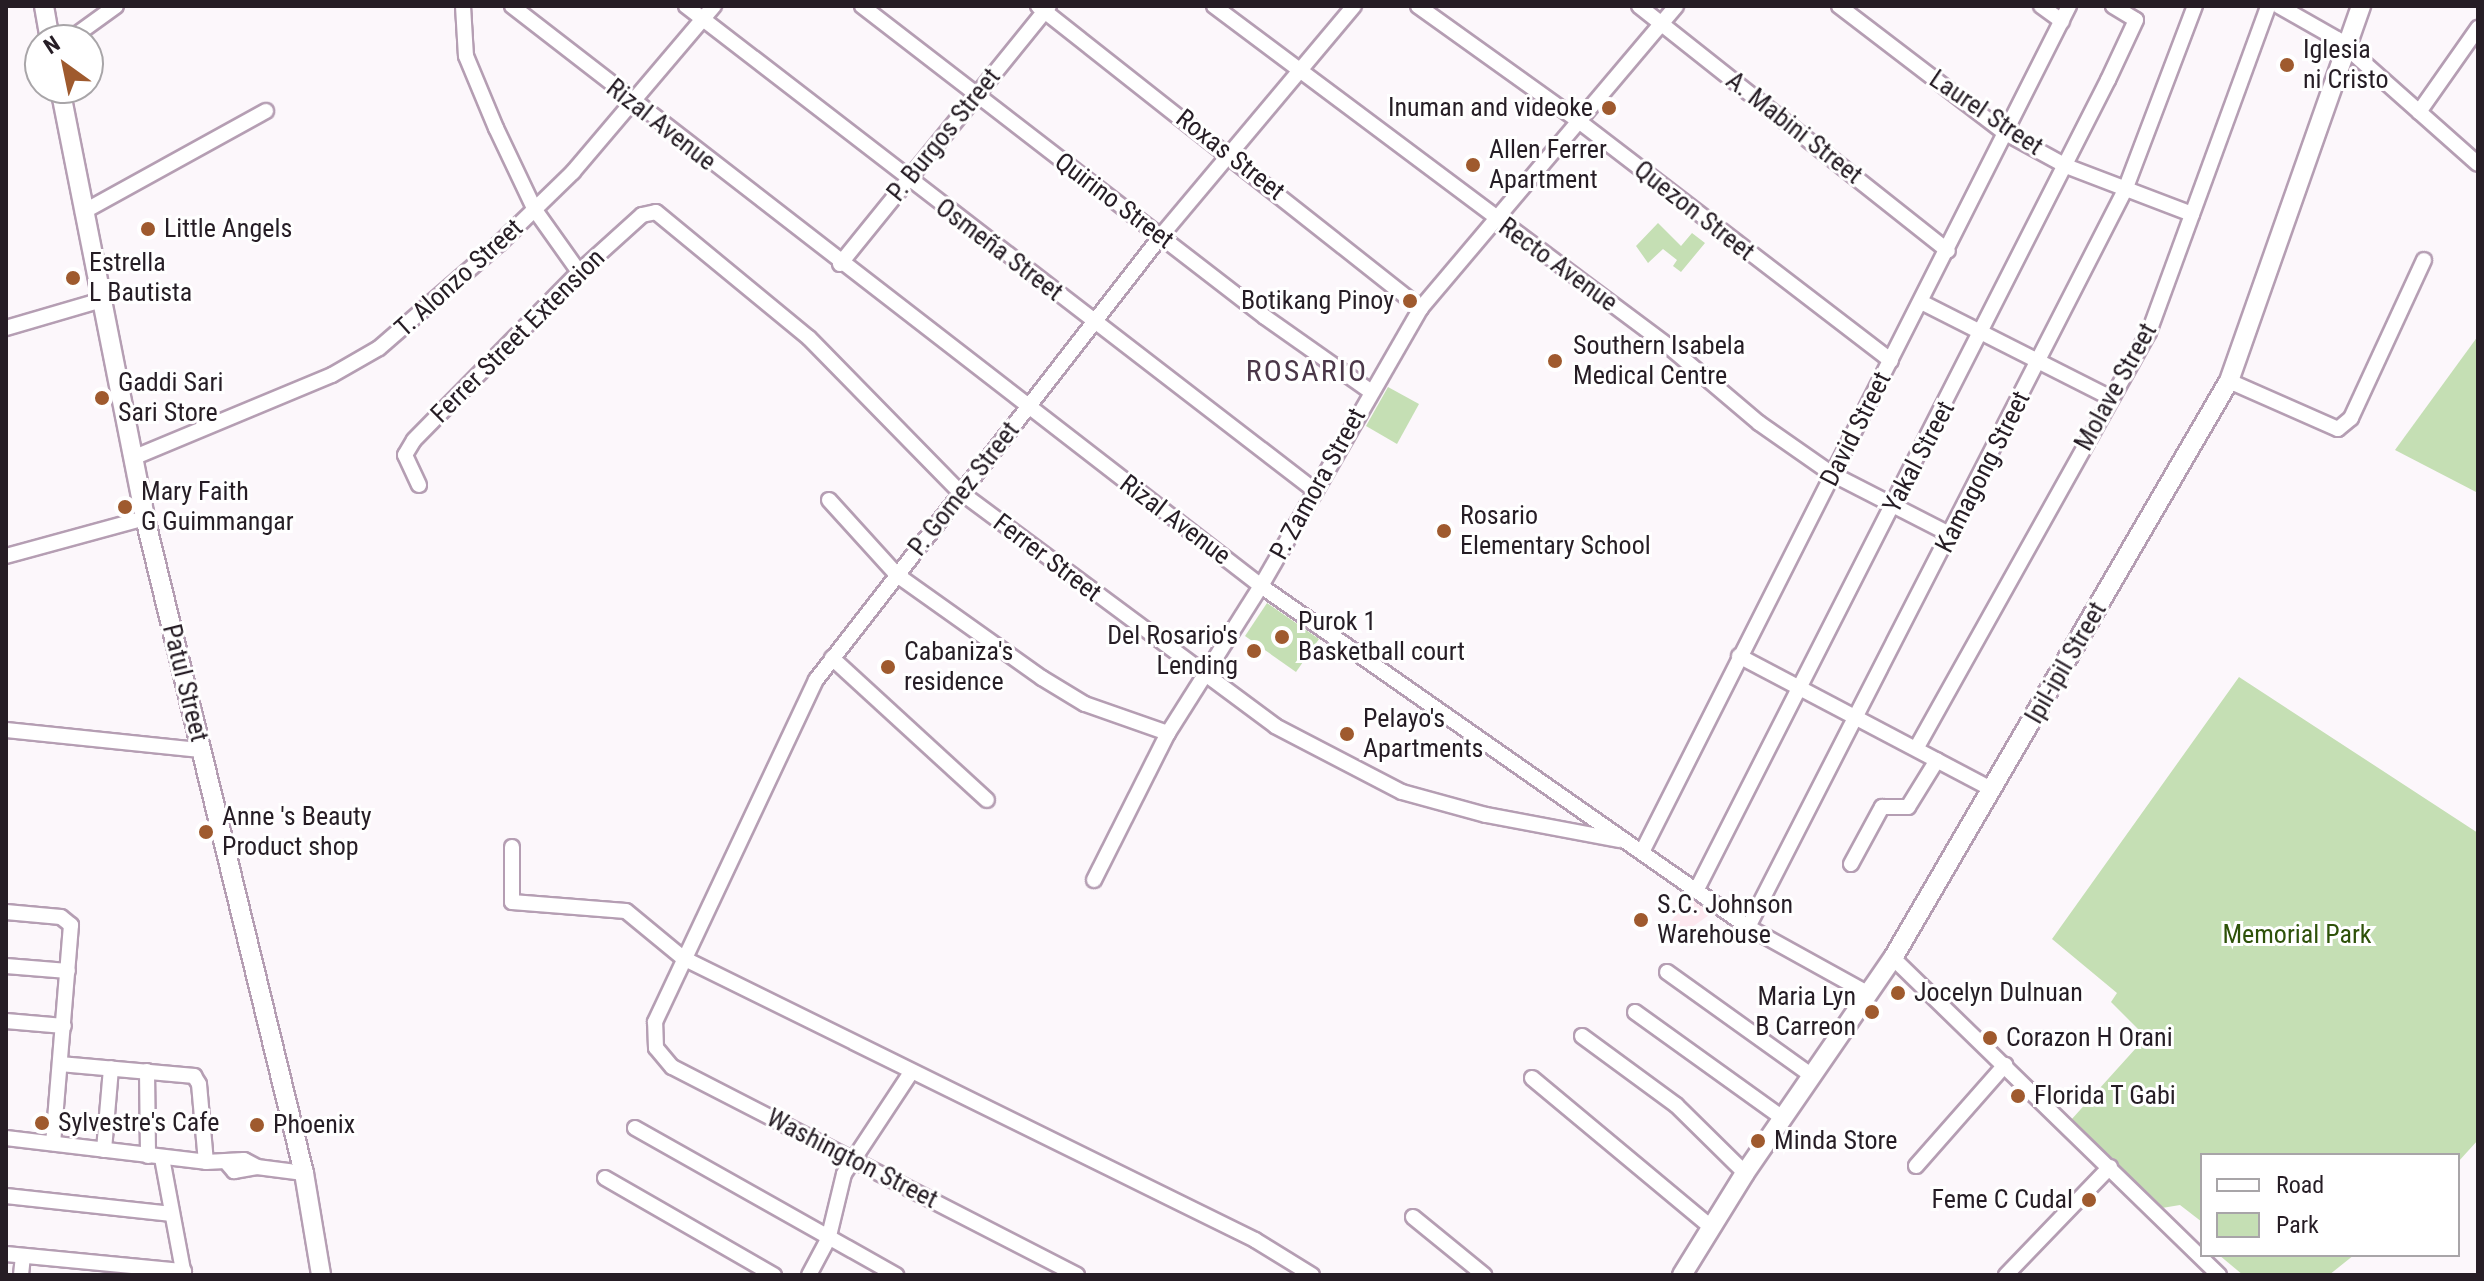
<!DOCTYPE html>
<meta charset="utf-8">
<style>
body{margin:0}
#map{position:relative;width:2484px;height:1281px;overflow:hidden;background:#fcf7fb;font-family:"Roboto Condensed",sans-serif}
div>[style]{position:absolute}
.industrial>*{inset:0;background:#fde8ef}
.green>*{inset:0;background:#c5dfb4}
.roads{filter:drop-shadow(2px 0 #b59eb3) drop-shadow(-2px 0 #b59eb3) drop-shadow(0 2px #b59eb3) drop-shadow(0 -2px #b59eb3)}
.minor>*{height:14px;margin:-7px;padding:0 7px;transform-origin:7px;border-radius:7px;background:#fff}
.major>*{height:18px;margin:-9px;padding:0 9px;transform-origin:9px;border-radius:9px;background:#fff}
.dots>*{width:22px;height:22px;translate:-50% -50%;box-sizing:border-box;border:4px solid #fff;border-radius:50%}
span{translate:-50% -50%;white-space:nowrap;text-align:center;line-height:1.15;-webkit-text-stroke:6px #fff;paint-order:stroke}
.poi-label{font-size:26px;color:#261d25}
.left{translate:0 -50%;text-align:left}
.right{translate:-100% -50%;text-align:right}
.street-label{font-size:26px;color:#261d25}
.park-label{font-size:26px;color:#2e5109}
.quarter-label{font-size:30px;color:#4b3749;letter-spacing:2px}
.frame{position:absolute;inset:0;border:8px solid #261d25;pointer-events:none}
.legend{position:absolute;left:2200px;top:1153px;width:260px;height:104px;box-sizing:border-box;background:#fff;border:2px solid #a8a5a8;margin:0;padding:10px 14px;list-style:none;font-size:24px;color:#261d25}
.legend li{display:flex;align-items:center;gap:16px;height:40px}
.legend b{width:40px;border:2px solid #a8a5a8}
.north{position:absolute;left:24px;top:24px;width:80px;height:80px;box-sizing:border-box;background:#fff;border:2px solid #a8a5a8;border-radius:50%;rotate:327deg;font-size:22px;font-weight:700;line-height:32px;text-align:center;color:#261d25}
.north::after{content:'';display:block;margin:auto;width:28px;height:36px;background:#9f5a2e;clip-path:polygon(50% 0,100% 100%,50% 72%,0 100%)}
</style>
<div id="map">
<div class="industrial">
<div style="clip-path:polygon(1694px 896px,1712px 913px,1678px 937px,1666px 926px)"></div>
</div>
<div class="green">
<div style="clip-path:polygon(1658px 223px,1681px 246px,1692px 233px,1705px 243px,1681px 272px,1673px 266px,1677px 260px,1663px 249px,1648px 263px,1636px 246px)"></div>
<div style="clip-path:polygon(2478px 336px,2478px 493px,2395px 450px)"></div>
<div style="clip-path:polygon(1388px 387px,1419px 404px,1397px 444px,1366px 426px)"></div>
<div style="clip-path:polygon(1267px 603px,1319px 639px,1296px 672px,1245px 636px)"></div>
<div style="clip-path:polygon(2239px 677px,2478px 833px,2478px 1140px,2458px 1162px,2458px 1155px,2202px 1155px,2202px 1222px,2180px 1205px,2162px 1208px,2071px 1120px,2146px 1037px,2111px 1002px,2117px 993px,2052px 939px)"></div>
<div style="clip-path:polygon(2219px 1255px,2354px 1255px,2329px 1275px,2243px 1275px)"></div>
</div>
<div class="roads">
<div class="minor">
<div style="left:463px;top:6px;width:50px;rotate:86.6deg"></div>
<div style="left:466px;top:56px;width:78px;rotate:67.4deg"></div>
<div style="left:496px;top:128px;width:91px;rotate:64.6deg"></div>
<div style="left:535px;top:210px;width:76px;rotate:54.6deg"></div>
<div style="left:512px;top:6px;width:947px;rotate:37.75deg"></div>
<div style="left:1261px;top:586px;width:595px;rotate:35deg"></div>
<div style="left:1748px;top:927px;width:136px;rotate:29deg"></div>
<div style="left:686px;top:6px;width:793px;rotate:37.62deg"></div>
<div style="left:862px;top:6px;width:509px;rotate:37.66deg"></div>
<div style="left:1265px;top:317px;width:128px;rotate:35.2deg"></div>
<div style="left:1038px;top:6px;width:488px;rotate:38.3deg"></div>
<div style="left:1214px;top:6px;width:566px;rotate:36.81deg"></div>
<div style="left:1667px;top:345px;width:121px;rotate:40.3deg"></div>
<div style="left:1759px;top:423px;width:89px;rotate:34.9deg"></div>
<div style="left:1832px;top:474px;width:134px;rotate:27.1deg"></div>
<div style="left:1418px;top:6px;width:194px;rotate:35.6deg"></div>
<div style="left:1576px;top:119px;width:397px;rotate:37.5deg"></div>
<div style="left:1639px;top:6px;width:394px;rotate:38.4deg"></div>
<div style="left:1839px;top:6px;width:208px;rotate:37.4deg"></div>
<div style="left:2004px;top:132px;width:71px;rotate:28.7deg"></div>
<div style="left:2066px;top:166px;width:135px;rotate:20.9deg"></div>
<div style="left:2041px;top:6px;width:26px;rotate:36deg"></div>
<div style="left:2279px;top:6px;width:67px;rotate:29.6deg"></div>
<div style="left:2337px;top:39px;width:188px;rotate:41.6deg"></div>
<div style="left:69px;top:40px;width:58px;rotate:-35.9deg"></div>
<div style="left:2419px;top:112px;width:103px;rotate:-54.9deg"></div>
<div style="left:83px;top:212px;width:209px;rotate:-28.9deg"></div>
<div style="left:840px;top:264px;width:332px;rotate:-51deg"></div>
<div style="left:1921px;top:302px;width:213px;rotate:26.8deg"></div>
<div style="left:6px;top:328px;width:100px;rotate:-16.3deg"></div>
<div style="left:2229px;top:381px;width:119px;rotate:23.8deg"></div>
<div style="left:2338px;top:429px;width:17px;rotate:-40deg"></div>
<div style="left:2351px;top:418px;width:174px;rotate:-65.2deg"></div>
<div style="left:135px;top:457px;width:213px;rotate:-22.6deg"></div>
<div style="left:332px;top:375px;width:54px;rotate:-29.9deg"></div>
<div style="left:379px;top:348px;width:160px;rotate:-41deg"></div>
<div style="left:500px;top:243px;width:102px;rotate:-44.2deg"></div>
<div style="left:573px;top:172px;width:218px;rotate:-49.7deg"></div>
<div style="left:419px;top:485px;width:33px;rotate:-115deg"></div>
<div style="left:405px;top:455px;width:17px;rotate:-59deg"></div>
<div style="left:414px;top:440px;width:235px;rotate:-45.5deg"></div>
<div style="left:579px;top:272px;width:85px;rotate:-42.1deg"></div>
<div style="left:642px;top:215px;width:14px;rotate:-12deg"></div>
<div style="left:656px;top:212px;width:198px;rotate:39.5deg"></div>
<div style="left:809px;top:338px;width:214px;rotate:45.6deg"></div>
<div style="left:959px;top:491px;width:394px;rotate:36.6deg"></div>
<div style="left:1275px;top:726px;width:143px;rotate:27.5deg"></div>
<div style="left:1402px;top:792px;width:87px;rotate:15.3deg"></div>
<div style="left:1486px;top:815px;width:136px;rotate:10.6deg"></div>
<div style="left:829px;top:500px;width:101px;rotate:47.8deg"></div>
<div style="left:897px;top:575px;width:178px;rotate:35.4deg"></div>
<div style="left:1042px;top:678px;width:50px;rotate:31.2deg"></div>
<div style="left:1085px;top:704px;width:88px;rotate:19.3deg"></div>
<div style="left:6px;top:556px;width:144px;rotate:-15.3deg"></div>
<div style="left:1739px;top:656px;width:287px;rotate:27.8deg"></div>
<div style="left:832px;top:658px;width:210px;rotate:42.5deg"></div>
<div style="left:6px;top:730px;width:196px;rotate:5.9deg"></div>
<div style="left:1917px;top:747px;width:475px;rotate:-60.8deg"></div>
<div style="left:2149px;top:332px;width:347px;rotate:-69.9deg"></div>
<div style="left:512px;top:847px;width:55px;rotate:90deg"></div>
<div style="left:512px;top:902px;width:114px;rotate:4.5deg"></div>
<div style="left:626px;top:911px;width:74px;rotate:39.5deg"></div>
<div style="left:683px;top:958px;width:638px;rotate:26.24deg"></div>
<div style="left:1255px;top:1240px;width:67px;rotate:31.6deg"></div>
<div style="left:1642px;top:852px;width:948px;rotate:-63.22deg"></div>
<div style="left:1851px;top:864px;width:65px;rotate:-61.5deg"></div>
<div style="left:1882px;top:807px;width:26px"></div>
<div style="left:1908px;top:807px;width:55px;rotate:-58.3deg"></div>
<div style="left:1094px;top:880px;width:165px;rotate:-63.3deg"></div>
<div style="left:1168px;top:733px;width:174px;rotate:-57.7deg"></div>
<div style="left:1261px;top:586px;width:321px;rotate:-60.1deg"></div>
<div style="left:1421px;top:308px;width:395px;rotate:-49.8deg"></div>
<div style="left:1696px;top:891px;width:910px;rotate:-63.07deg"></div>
<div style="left:2108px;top:80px;width:66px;rotate:-65deg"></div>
<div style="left:2136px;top:20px;width:27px;rotate:-149deg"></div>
<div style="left:6px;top:912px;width:55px;rotate:5.2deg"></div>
<div style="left:61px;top:917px;width:13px;rotate:39deg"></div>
<div style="left:71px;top:925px;width:219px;rotate:94.7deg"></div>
<div style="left:1748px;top:927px;width:828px;rotate:-62.91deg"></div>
<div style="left:2125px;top:190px;width:197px;rotate:-69.2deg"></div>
<div style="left:1893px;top:958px;width:455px;rotate:44.2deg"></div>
<div style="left:6px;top:966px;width:62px;rotate:4.6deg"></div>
<div style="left:1667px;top:972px;width:178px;rotate:35.6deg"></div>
<div style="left:1635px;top:1012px;width:183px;rotate:35.7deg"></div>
<div style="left:6px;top:1021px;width:58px;rotate:4.9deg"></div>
<div style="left:1582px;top:1036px;width:117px;rotate:36.3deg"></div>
<div style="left:1676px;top:1105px;width:97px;rotate:44.6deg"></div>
<div style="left:60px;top:1064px;width:135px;rotate:5.1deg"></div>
<div style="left:194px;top:1076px;width:9px;rotate:58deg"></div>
<div style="left:199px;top:1084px;width:78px;rotate:84.9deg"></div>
<div style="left:147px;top:1071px;width:85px;rotate:89.3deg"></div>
<div style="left:1532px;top:1078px;width:233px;rotate:39.8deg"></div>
<div style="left:635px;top:1128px;width:300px;rotate:29.4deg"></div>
<div style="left:6px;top:1138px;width:201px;rotate:6.8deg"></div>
<div style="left:206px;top:1162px;width:38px;rotate:-3deg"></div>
<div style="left:244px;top:1160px;width:15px;rotate:28deg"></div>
<div style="left:257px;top:1167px;width:47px;rotate:7.3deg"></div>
<div style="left:104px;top:1150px;width:82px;rotate:-85.1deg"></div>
<div style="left:162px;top:1158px;width:119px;rotate:79.4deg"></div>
<div style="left:227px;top:1163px;width:11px;rotate:49deg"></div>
<div style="left:234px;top:1171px;width:23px;rotate:-10deg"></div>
<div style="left:1916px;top:1166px;width:135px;rotate:-48.6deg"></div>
<div style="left:605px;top:1178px;width:195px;rotate:29.9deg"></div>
<div style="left:6px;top:1196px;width:167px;rotate:6.2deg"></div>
<div style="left:1413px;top:1217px;width:92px;rotate:39.2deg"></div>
<div style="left:6px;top:1254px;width:179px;rotate:5.5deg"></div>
<div style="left:21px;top:1275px;width:19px;rotate:-84deg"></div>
<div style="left:809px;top:1275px;width:40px;rotate:-62deg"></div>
<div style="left:828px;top:1240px;width:68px;rotate:-76.4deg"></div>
<div style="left:844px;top:1174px;width:120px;rotate:-56.6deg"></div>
<div style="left:1077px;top:1275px;width:455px;rotate:-152.8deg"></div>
<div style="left:672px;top:1067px;width:25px;rotate:-130deg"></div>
<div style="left:656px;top:1048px;width:26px;rotate:-92deg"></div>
<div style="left:655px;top:1022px;width:378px;rotate:-64.8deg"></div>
<div style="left:816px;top:680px;width:562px;rotate:-52.15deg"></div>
<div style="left:1161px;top:236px;width:300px;rotate:-50deg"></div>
<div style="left:2006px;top:1275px;width:150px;rotate:-46.1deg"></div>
</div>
<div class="major">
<div style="left:44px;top:6px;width:35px;rotate:80deg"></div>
<div style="left:60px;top:88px;width:438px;rotate:78.8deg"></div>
<div style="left:145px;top:518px;width:674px;rotate:76.36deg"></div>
<div style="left:304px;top:1173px;width:103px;rotate:80.5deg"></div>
<div style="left:1682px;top:1275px;width:120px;rotate:-58.3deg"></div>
<div style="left:1745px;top:1173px;width:261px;rotate:-55.5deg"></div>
<div style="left:1893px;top:958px;width:668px;rotate:-59.79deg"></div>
<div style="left:2229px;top:381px;width:398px;rotate:-70.6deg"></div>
</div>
</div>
<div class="dots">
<div style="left:2287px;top:65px;background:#9f5a2e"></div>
<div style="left:1609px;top:108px;background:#9f5a2e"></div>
<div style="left:1473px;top:165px;background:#9f5a2e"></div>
<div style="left:148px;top:229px;background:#9f5a2e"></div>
<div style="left:73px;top:278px;background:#9f5a2e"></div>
<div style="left:1410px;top:301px;background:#9f5a2e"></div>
<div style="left:1555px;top:361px;background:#9f5a2e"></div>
<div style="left:102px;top:398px;background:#9f5a2e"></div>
<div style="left:125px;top:507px;background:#9f5a2e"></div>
<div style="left:1444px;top:531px;background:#9f5a2e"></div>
<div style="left:1282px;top:637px;background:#9f5a2e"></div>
<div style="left:1254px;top:651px;background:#9f5a2e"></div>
<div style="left:888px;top:667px;background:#9f5a2e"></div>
<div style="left:1347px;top:734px;background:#9f5a2e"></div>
<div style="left:206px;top:832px;background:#9f5a2e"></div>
<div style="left:1641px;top:920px;background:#9f5a2e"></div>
<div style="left:1898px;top:993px;background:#9f5a2e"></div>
<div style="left:1872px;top:1012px;background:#9f5a2e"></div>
<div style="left:1990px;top:1038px;background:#9f5a2e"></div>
<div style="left:2018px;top:1096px;background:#9f5a2e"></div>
<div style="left:42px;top:1123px;background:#9f5a2e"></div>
<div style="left:257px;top:1125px;background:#9f5a2e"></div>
<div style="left:1758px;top:1141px;background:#9f5a2e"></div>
<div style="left:2089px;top:1200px;background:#9f5a2e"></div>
</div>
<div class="poi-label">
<span class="left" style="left:2303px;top:65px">Iglesia<br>ni Cristo</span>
<span class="right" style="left:1593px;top:108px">Inuman and videoke</span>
<span class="left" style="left:1489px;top:165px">Allen Ferrer<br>Apartment</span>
<span class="left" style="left:164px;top:229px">Little Angels</span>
<span class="left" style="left:89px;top:278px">Estrella<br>L Bautista</span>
<span class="right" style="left:1394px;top:301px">Botikang Pinoy</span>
<span class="left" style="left:1573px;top:361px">Southern Isabela<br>Medical Centre</span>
<span class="left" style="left:118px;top:398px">Gaddi Sari<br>Sari Store</span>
<span class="left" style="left:141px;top:507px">Mary Faith<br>G Guimmangar</span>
<span class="left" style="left:1460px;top:531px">Rosario<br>Elementary School</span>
<span class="left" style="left:1298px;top:637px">Purok 1<br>Basketball court</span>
<span class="right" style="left:1238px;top:651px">Del Rosario's<br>Lending</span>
<span class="left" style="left:904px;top:667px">Cabaniza's<br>residence</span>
<span class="left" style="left:1363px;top:734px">Pelayo's<br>Apartments</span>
<span class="left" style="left:222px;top:832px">Anne 's Beauty<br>Product shop</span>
<span class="left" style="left:1657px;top:920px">S.C. Johnson<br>Warehouse</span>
<span class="left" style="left:1914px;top:993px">Jocelyn Dulnuan</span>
<span class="right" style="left:1856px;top:1012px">Maria Lyn<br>B Carreon</span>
<span class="left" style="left:2006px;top:1038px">Corazon H Orani</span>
<span class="left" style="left:2034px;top:1096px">Florida T Gabi</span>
<span class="left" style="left:58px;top:1123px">Sylvestre's Cafe</span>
<span class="left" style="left:273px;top:1125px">Phoenix</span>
<span class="left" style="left:1774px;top:1141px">Minda Store</span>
<span class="right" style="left:2073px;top:1200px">Feme C Cudal</span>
</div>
<div class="street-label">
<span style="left:1986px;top:113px;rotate:34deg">Laurel Street</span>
<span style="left:661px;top:125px;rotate:38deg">Rizal Avenue</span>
<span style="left:1794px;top:128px;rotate:38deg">A. Mabini Street</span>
<span style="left:944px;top:135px;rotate:-51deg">P. Burgos Street</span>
<span style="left:1230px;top:155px;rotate:38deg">Roxas Street</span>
<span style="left:1114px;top:201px;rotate:37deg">Quirino Street</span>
<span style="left:1694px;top:211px;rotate:38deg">Quezon Street</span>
<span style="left:999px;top:250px;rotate:37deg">Osmeña Street</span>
<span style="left:1558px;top:265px;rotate:36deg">Recto Avenue</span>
<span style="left:459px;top:278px;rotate:-42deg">T. Alonzo Street</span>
<span style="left:518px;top:336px;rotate:-45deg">Ferrer Street Extension</span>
<span style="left:2116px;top:387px;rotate:-61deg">Molave Street</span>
<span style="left:1856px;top:429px;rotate:-63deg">David Street</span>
<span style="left:1919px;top:457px;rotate:-62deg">Yakal Street</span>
<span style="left:1983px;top:472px;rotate:-63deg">Kamagong Street</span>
<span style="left:1318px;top:484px;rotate:-61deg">P. Zamora Street</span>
<span style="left:964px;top:489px;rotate:-52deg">P. Gomez Street</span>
<span style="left:1175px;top:520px;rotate:37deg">Rizal Avenue</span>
<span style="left:1047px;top:558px;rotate:37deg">Ferrer Street</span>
<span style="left:2066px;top:663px;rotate:-60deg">Ipil-ipil Street</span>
<span style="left:185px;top:683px;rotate:76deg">Patul Street</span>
<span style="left:852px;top:1159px;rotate:27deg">Washington Street</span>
</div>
<div class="park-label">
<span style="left:2297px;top:935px">Memorial Park</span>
</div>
<div class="quarter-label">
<span style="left:1307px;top:371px">ROSARIO</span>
</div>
<div class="frame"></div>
<ul class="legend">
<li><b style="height:10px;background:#fff"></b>Road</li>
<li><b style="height:22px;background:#c5dfb4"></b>Park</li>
</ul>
<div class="north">N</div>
</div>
